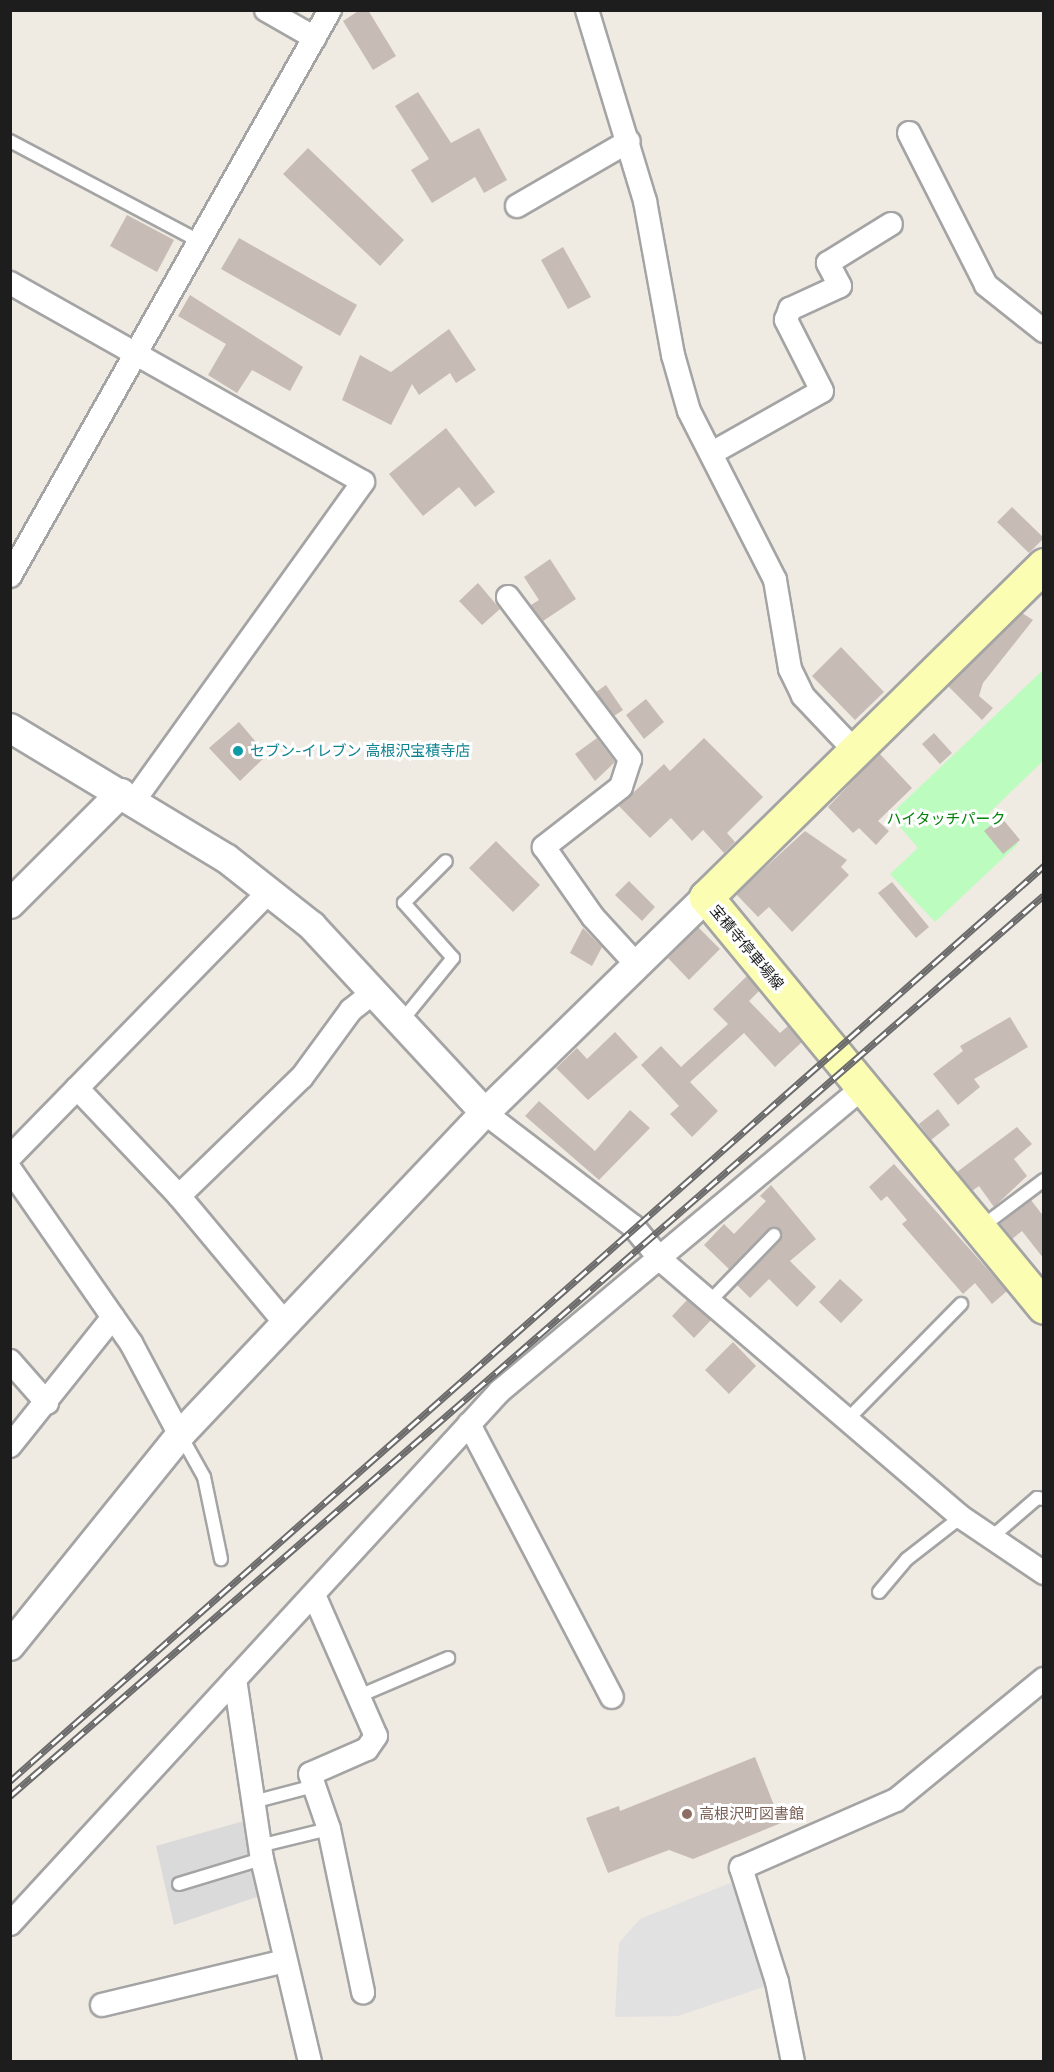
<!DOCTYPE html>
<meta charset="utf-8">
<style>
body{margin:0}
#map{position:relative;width:1054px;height:2072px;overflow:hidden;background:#efeae2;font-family:Mulish,"Noto Sans JP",sans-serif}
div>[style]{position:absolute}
.residential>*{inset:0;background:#dbdada}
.park>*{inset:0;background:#bcfcbf}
.parking>*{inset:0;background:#e1e1e1}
.building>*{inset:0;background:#c7bcb5}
.roads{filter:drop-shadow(2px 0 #a4a4a4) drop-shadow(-2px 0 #a4a4a4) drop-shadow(0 2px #a4a4a4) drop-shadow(0 -2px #a4a4a4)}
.service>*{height:12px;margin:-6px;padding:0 6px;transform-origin:6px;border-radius:6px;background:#fff}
.minor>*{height:22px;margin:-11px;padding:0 11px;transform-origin:11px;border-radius:11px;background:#fff}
.tertiary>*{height:28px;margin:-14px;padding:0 14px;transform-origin:14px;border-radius:14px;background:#fff}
.secondary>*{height:33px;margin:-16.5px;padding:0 16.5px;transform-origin:16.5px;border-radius:16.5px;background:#fbfdb2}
.rail>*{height:7px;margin-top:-3.5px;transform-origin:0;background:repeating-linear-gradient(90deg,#fff 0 14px,#6b6b6b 0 28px);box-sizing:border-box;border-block:2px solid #6b6b6b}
.dots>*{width:16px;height:16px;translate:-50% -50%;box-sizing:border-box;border:3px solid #fff;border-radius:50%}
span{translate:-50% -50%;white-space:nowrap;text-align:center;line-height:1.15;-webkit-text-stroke:6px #fff;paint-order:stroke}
.culture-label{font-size:15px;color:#0d838f}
.left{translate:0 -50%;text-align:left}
.park-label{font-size:15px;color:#05810c}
.street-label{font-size:15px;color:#1d1d1d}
.education-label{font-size:15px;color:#785e54}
.frame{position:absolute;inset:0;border:12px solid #1d1d1d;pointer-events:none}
</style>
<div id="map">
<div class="residential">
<div style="clip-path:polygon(247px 1820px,260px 1896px,174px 1925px,156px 1846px)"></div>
</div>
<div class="park">
<div style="clip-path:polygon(1043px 670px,1043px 761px,988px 814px,1018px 844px,935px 922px,890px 874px,918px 848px,890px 815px)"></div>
</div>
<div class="parking">
<div style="clip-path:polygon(730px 1883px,741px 1890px,769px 1985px,678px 2016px,615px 2017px,619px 1943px,640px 1919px)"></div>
</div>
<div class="building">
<div style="clip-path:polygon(360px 10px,368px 10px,396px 56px,373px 70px,343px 21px)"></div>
<div style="clip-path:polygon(418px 92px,451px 143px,479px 128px,507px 180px,484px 193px,475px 177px,432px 203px,411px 170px,429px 159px,395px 106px)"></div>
<div style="clip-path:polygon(308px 148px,404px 240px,380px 266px,283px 174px)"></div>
<div style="clip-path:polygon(127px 215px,174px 240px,157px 272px,110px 246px)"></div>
<div style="clip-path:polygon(239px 238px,357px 305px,340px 336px,221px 269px)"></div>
<div style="clip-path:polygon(563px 247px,591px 297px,568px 309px,541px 260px)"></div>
<div style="clip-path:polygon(190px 295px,303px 367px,290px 391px,252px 370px,237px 393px,208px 375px,226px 344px,178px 316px)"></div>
<div style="clip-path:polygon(449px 329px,476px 370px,456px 383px,450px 373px,419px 395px,412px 384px,391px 425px,342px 400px,360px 355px,391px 372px)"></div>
<div style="clip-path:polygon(446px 428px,495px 492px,475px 507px,459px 487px,423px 516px,389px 474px)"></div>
<div style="clip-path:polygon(1012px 507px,1044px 538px,1029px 553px,997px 522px)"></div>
<div style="clip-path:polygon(550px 559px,576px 599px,543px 621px,531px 605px,539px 600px,524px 577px)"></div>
<div style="clip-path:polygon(478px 583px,500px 609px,482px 625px,459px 601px)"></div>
<div style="clip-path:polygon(1022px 613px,1033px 620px,983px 683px,979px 696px,993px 708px,982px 720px,948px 686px)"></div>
<div style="clip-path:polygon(841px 647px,884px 692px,855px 720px,812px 676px)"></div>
<div style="clip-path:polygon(606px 685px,623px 710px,614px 716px,596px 692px)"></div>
<div style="clip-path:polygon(646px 699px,664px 722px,644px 739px,626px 715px)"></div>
<div style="clip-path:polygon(239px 722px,267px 755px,240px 781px,209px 748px)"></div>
<div style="clip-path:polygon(934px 733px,952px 753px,940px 764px,922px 744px)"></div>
<div style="clip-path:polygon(597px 738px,615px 762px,595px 781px,575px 754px)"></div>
<div style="clip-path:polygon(704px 738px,763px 797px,727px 833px,735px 842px,724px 853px,703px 830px,692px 841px,671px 818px,650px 838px,619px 806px,664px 764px,670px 771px)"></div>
<div style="clip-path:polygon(879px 753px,912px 788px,878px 821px,889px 831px,876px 845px,859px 828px,853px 833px,828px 807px)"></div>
<div style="clip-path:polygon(1001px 817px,1020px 840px,1003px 854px,984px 831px)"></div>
<div style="clip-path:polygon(805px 831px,847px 860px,841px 867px,849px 875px,792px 932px,769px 907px,758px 917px,736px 894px)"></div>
<div style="clip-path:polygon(496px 841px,540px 885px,513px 912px,469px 868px)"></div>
<div style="clip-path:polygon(629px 881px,655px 907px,642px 921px,615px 895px)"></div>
<div style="clip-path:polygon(892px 882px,929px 927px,916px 938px,878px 893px)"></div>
<div style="clip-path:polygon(698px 927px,720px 949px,689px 980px,668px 958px)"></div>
<div style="clip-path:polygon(583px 928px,602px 947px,592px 966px,570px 953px)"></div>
<div style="clip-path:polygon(747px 976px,759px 991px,749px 1001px,780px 1033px,788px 1026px,802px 1042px,775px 1067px,744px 1033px,690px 1082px,718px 1111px,692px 1137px,670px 1114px,679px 1106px,641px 1065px,661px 1046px,681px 1067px,728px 1024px,713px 1009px)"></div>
<div style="clip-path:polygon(1010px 1017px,1028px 1047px,974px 1079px,980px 1087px,958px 1105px,933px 1074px,963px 1051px,960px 1046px)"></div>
<div style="clip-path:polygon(615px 1032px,638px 1057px,588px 1100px,556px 1068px,577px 1048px,587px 1059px)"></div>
<div style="clip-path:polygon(539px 1101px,595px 1151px,630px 1110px,650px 1128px,599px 1180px,525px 1116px)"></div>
<div style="clip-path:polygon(938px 1109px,950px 1125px,931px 1140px,919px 1124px)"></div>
<div style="clip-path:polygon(1017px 1127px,1032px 1144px,1014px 1159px,1027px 1176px,994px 1207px,979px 1186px,972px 1191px,957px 1172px)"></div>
<div style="clip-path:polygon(894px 1164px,1007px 1291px,992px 1304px,975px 1283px,963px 1294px,902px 1224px,907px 1220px,887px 1196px,881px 1201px,869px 1187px)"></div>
<div style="clip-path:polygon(771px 1185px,816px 1239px,790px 1261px,816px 1287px,797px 1307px,769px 1279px,750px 1298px,737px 1285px,780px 1241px,779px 1229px,768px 1229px,729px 1269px,704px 1245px,724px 1224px,734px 1234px,766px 1201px,760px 1196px)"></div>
<div style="clip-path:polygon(1031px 1200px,1044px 1217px,1044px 1259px,1022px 1231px,1012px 1239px,1000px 1224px)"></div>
<div style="clip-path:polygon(840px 1279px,863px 1300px,841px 1323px,819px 1302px)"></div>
<div style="clip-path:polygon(687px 1300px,711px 1320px,694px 1338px,672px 1316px)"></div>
<div style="clip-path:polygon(733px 1342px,756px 1366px,729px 1394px,705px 1370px)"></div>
<div style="clip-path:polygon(755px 1757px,781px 1823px,693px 1859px,669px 1850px,608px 1873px,586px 1818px,619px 1806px,620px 1811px)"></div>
</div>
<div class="roads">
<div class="service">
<div style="left:10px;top:141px;width:216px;rotate:27.9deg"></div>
<div style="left:400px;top:1023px;width:84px;rotate:-50.8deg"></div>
<div style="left:453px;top:958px;width:74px;rotate:-131.7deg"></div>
<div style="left:404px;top:903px;width:59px;rotate:-45deg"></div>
<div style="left:980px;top:1228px;width:80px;rotate:-36.9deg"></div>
<div style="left:710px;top:1301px;width:92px;rotate:-45.9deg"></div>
<div style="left:849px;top:1418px;width:160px;rotate:-45.5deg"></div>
<div style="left:181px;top:1436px;width:47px;rotate:60.7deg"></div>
<div style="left:204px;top:1477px;width:84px;rotate:78.3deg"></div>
<div style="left:993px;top:1536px;width:58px;rotate:-40.8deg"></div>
<div style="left:1037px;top:1498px;width:7px;rotate:8deg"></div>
<div style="left:879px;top:1592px;width:43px;rotate:-49.7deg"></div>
<div style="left:907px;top:1559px;width:68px;rotate:-37.9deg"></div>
<div style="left:359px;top:1696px;width:97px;rotate:-23.1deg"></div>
<div style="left:253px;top:1802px;width:63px;rotate:-14.7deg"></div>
<div style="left:259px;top:1846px;width:72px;rotate:-13.7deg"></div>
<div style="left:179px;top:1884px;width:87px;rotate:-16.8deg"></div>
</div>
<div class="minor">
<div style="left:266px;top:10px;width:56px;rotate:29.7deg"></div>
<div style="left:587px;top:10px;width:200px;rotate:73.1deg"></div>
<div style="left:645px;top:201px;width:157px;rotate:79.7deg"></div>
<div style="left:673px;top:355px;width:58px;rotate:74.1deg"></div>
<div style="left:689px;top:411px;width:190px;rotate:63deg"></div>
<div style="left:775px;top:580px;width:90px;rotate:80.4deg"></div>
<div style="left:790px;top:669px;width:30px;rotate:64deg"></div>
<div style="left:803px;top:696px;width:74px;rotate:46.6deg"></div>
<div style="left:909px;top:133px;width:170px;rotate:63.1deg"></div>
<div style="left:986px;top:285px;width:74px;rotate:38.4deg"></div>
<div style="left:517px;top:206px;width:129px;rotate:-30.1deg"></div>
<div style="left:10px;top:283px;width:405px;rotate:29.4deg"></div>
<div style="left:363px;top:482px;width:393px;rotate:125.7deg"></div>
<div style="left:712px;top:453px;width:126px;rotate:-29.4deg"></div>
<div style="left:822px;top:391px;width:80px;rotate:-116.9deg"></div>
<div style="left:786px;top:320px;width:12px;rotate:-70deg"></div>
<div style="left:790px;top:309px;width:55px;rotate:-24.7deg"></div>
<div style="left:840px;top:286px;width:26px;rotate:-118deg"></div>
<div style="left:828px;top:263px;width:74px;rotate:-31.8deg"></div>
<div style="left:10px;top:576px;width:650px;rotate:-60.52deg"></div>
<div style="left:508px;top:597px;width:203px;rotate:53deg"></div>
<div style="left:630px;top:759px;width:29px;rotate:108deg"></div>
<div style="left:621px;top:787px;width:98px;rotate:142.1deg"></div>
<div style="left:544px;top:847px;width:85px;rotate:55deg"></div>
<div style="left:593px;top:917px;width:65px;rotate:47.5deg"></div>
<div style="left:77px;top:1088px;width:149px;rotate:46.6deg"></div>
<div style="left:179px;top:1196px;width:171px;rotate:-44.1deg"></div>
<div style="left:302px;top:1077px;width:83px;rotate:-53.8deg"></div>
<div style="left:351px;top:1010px;width:28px;rotate:-38deg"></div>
<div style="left:485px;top:1113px;width:186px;rotate:37.4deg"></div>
<div style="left:633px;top:1226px;width:44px;rotate:50.5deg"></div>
<div style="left:661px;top:1260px;width:395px;rotate:40.6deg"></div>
<div style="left:961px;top:1517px;width:100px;rotate:34deg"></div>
<div style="left:10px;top:1157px;width:371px;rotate:-45.7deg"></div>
<div style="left:10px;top:1169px;width:212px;rotate:55.2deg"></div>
<div style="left:131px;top:1343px;width:104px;rotate:62deg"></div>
<div style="left:179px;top:1196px;width:168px;rotate:50.1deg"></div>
<div style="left:10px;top:1361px;width:56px;rotate:48.6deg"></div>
<div style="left:469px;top:1424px;width:308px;rotate:62.4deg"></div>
<div style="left:10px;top:1446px;width:165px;rotate:-51.4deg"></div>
<div style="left:314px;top:1595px;width:154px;rotate:66.3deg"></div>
<div style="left:376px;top:1736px;width:16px;rotate:125deg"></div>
<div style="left:367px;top:1749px;width:62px;rotate:156.3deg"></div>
<div style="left:310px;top:1774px;width:58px;rotate:70.9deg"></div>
<div style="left:329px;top:1829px;width:167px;rotate:78.2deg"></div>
<div style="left:235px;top:1679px;width:182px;rotate:81.5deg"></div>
<div style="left:262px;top:1859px;width:209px;rotate:76.7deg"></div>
<div style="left:10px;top:1924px;width:724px;rotate:-47.41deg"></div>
<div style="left:500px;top:1391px;width:474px;rotate:-39.9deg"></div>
<div style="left:102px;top:2005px;width:188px;rotate:-13.5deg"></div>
<div style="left:793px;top:2062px;width:82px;rotate:-101.3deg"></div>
<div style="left:777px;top:1982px;width:120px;rotate:-107.5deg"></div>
<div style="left:741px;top:1868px;width:169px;rotate:-23.7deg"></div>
<div style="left:896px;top:1800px;width:191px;rotate:-39.3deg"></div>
</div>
<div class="tertiary">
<div style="left:10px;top:728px;width:253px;rotate:31.1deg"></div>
<div style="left:227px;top:859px;width:108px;rotate:38.2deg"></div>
<div style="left:312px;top:926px;width:255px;rotate:47.2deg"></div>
<div style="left:10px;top:904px;width:157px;rotate:-45deg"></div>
<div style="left:10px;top:1646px;width:271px;rotate:-51.1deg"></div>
<div style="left:180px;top:1435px;width:444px;rotate:-46.6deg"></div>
<div style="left:485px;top:1113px;width:309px;rotate:-44.3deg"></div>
</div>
<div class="secondary">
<div style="left:1044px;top:565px;width:474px;rotate:135.5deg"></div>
<div style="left:706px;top:897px;width:531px;rotate:50.5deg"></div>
</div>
</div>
<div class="rail">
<div style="left:10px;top:1781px;width:1381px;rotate:-41.51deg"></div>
<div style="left:10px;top:1796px;width:1371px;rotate:-41.07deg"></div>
</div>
<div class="dots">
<div style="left:238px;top:751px;background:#0f9aa8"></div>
<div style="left:687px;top:1814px;background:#8d6e63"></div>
</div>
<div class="culture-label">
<span class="left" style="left:250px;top:751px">セブン-イレブン 高根沢宝積寺店</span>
</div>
<div class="park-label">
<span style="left:946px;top:819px">ハイタッチパーク</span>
</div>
<div class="street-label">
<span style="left:747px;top:947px;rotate:50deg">宝積寺停車場線</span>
</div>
<div class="education-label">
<span class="left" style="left:699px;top:1814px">高根沢町図書館</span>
</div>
<div class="frame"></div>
</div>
